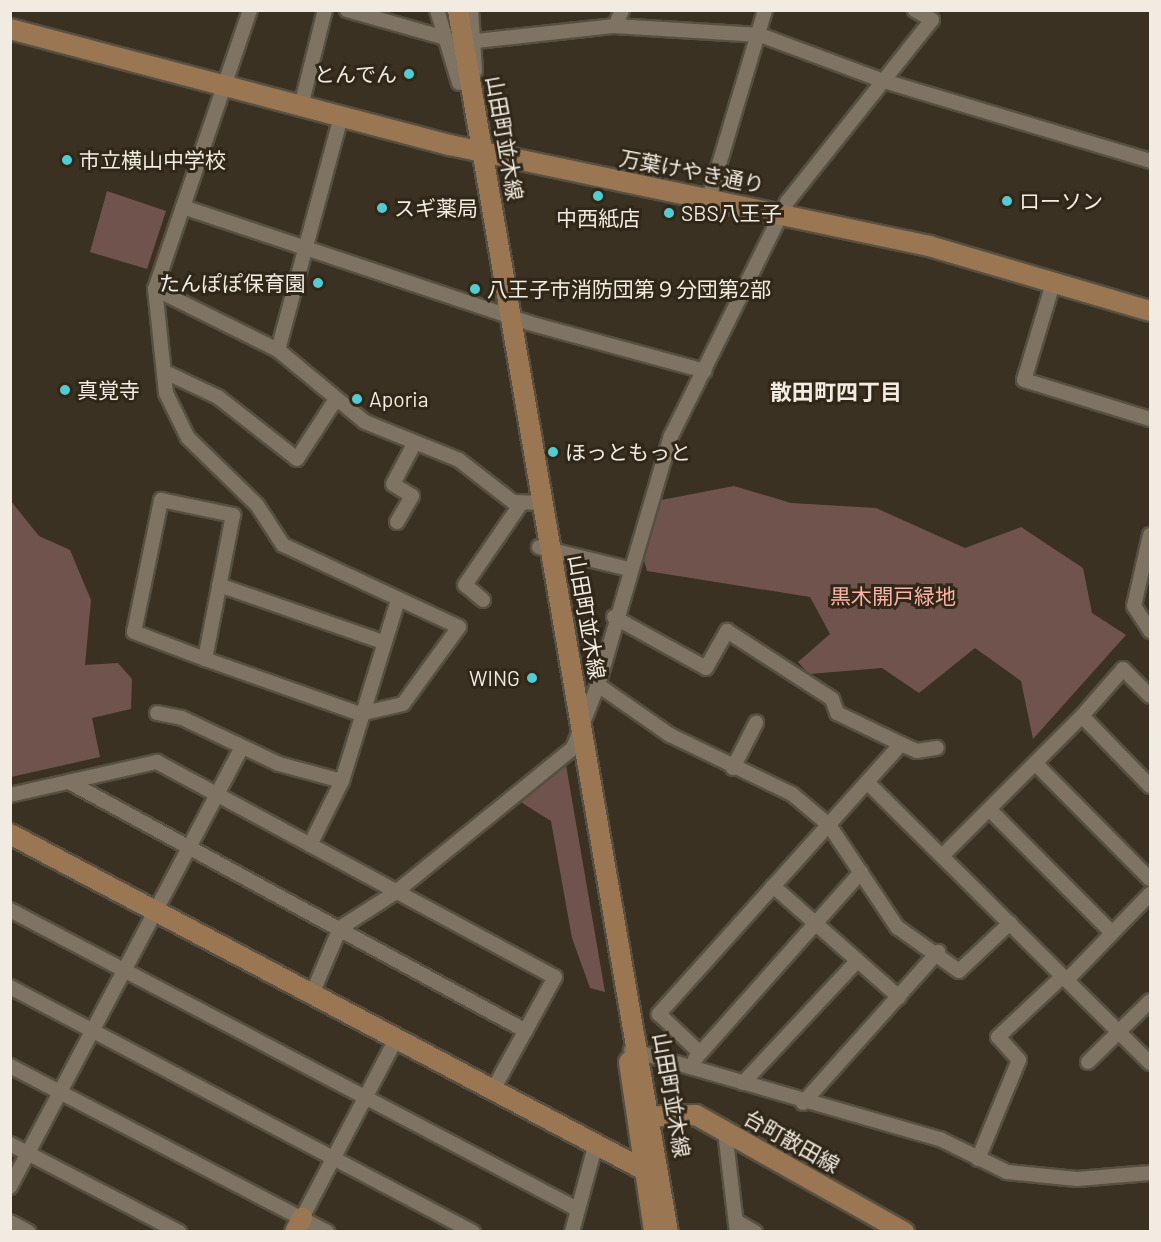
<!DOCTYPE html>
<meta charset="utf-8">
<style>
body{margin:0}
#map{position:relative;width:1161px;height:1242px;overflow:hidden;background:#3a3122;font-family:Barlow,"Noto Sans JP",sans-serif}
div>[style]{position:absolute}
.green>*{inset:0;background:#71534d}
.roads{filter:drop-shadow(2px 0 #575042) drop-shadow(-2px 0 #575042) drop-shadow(0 2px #575042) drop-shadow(0 -2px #575042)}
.street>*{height:14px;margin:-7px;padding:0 7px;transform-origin:7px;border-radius:7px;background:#7f7463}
.secondary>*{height:20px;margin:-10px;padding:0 10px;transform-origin:10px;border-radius:10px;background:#9b7653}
.dots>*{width:16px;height:16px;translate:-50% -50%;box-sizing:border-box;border:3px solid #302718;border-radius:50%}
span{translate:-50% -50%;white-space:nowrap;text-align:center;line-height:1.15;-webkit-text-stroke:6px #302718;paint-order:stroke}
.poi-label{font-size:21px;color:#f1ebe2}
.right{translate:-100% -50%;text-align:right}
.left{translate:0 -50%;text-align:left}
.street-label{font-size:21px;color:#f1ebe2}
.park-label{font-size:21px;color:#fab4a6}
.neighbourhood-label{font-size:22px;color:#f1ebe2;font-weight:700}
.frame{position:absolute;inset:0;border:12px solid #f1ebe2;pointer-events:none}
</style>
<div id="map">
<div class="green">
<div style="clip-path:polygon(107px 191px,166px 211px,147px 269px,90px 252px)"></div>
<div style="clip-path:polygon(734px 486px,791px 503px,876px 508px,965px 548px,1021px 527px,1083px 568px,1092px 613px,1126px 635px,1033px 739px,1021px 681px,975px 648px,919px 693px,882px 668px,809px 674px,798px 662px,830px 634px,810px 597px,647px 571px,639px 544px,656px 501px)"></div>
<div style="clip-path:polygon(10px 500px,39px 536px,70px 550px,91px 600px,85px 665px,118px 663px,132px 679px,131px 709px,92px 718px,100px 757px,11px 777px)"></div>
<div style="clip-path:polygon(566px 765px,605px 992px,590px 988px,572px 938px,551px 821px,519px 801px)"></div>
</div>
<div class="roads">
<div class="street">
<div style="left:347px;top:10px;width:99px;rotate:15.9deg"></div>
<div style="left:437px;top:10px;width:76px;rotate:73.2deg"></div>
<div style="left:471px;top:10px;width:61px;rotate:86.2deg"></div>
<div style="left:615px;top:26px;width:17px;rotate:-66deg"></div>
<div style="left:476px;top:41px;width:140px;rotate:-6.2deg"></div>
<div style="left:615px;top:26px;width:145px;rotate:3.6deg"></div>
<div style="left:760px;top:35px;width:132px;rotate:20.4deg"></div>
<div style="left:884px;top:81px;width:278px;rotate:16.7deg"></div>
<div style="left:301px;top:106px;width:99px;rotate:-76deg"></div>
<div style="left:709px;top:198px;width:196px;rotate:-73.4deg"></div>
<div style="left:183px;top:207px;width:365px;rotate:18.5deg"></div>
<div style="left:529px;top:323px;width:182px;rotate:15.3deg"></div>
<div style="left:1054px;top:280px;width:104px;rotate:106.7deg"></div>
<div style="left:1024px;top:380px;width:132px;rotate:17.2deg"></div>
<div style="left:155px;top:289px;width:137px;rotate:26.4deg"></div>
<div style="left:278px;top:350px;width:113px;rotate:39.6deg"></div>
<div style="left:365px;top:422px;width:101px;rotate:22deg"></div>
<div style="left:459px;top:460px;width:68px;rotate:37.9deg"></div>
<div style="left:513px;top:502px;width:30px;rotate:2deg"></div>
<div style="left:278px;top:350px;width:241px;rotate:-74.9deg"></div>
<div style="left:165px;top:372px;width:59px;rotate:25.3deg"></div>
<div style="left:218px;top:397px;width:100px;rotate:38.1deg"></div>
<div style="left:297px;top:459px;width:72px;rotate:-57deg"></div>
<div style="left:397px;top:522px;width:30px;rotate:-60deg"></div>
<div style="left:412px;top:496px;width:22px;rotate:-148deg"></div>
<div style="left:393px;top:484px;width:45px;rotate:-62.3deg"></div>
<div style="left:1150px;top:535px;width:73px;rotate:102.7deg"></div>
<div style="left:1134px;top:606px;width:30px;rotate:57deg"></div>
<div style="left:539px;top:547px;width:93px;rotate:13.7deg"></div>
<div style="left:219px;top:585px;width:174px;rotate:19.2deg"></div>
<div style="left:483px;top:600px;width:23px;rotate:-140deg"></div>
<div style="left:465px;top:585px;width:97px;rotate:-55.5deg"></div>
<div style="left:614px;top:617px;width:105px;rotate:29deg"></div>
<div style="left:706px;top:668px;width:43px;rotate:-60.4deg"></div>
<div style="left:727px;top:631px;width:125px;rotate:32.9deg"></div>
<div style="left:832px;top:699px;width:15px;rotate:70deg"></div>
<div style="left:837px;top:713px;width:71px;rotate:25.8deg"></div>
<div style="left:901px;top:744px;width:363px;rotate:131.9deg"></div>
<div style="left:659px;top:1014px;width:55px;rotate:43.5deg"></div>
<div style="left:205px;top:659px;width:76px;rotate:-159.2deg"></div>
<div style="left:134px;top:632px;width:135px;rotate:-78.4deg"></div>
<div style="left:161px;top:500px;width:74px;rotate:11.8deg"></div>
<div style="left:233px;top:515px;width:147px;rotate:101deg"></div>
<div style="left:205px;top:659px;width:164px;rotate:19.5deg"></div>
<div style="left:360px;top:714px;width:44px;rotate:-13.1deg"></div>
<div style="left:403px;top:704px;width:95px;rotate:-54deg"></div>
<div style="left:459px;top:627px;width:194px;rotate:-155deg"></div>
<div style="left:283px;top:545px;width:48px;rotate:-123deg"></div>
<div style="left:257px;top:505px;width:96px;rotate:-135.8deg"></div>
<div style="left:188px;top:438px;width:50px;rotate:-116.1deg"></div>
<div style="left:166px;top:393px;width:105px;rotate:-96deg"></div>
<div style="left:155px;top:289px;width:295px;rotate:-71.2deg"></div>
<div style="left:598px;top:685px;width:88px;rotate:34.8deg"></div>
<div style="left:670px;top:735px;width:136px;rotate:25.8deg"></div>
<div style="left:792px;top:794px;width:48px;rotate:40deg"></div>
<div style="left:829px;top:825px;width:123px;rotate:56.3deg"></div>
<div style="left:897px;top:927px;width:76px;rotate:35.4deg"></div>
<div style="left:959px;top:971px;width:70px;rotate:-43.3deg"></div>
<div style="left:157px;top:713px;width:25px;rotate:11deg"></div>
<div style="left:182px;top:718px;width:107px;rotate:25.4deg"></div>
<div style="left:279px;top:764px;width:65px;rotate:15.1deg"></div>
<div style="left:1082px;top:716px;width:62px;rotate:-48.9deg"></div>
<div style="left:1123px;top:669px;width:38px;rotate:45deg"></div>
<div style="left:901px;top:744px;width:17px;rotate:24deg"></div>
<div style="left:917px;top:751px;width:20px;rotate:-9deg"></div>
<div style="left:1036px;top:764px;width:162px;rotate:45.3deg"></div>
<div style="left:733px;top:768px;width:51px;rotate:-62.9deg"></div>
<div style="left:69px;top:782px;width:520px;rotate:28.58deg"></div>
<div style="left:869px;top:784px;width:396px;rotate:44.8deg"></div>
<div style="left:10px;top:795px;width:151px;rotate:-12.7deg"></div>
<div style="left:157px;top:762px;width:452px;rotate:28.4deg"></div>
<div style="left:555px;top:977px;width:129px;rotate:118.8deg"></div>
<div style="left:991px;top:811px;width:172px;rotate:45.2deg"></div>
<div style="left:310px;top:845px;width:72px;rotate:-63.4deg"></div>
<div style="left:342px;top:781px;width:189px;rotate:-72.8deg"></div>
<div style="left:942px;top:856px;width:198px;rotate:-45deg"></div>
<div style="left:1082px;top:716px;width:98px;rotate:45.8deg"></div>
<div style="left:773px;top:886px;width:168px;rotate:41.4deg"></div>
<div style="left:10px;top:910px;width:641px;rotate:27.8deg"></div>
<div style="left:1067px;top:980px;width:120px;rotate:-46deg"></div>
<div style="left:10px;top:987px;width:524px;rotate:27.89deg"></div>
<div style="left:312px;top:994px;width:72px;rotate:-67deg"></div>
<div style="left:340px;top:928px;width:67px;rotate:-32.7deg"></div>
<div style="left:396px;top:892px;width:228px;rotate:-39.1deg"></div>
<div style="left:573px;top:748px;width:68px;rotate:-68.4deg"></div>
<div style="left:598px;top:685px;width:259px;rotate:-73.7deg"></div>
<div style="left:671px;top:436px;width:261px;rotate:-63.6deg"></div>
<div style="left:787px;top:202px;width:233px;rotate:-51.5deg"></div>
<div style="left:932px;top:20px;width:20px;rotate:-150deg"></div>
<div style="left:631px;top:1050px;width:322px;rotate:16.1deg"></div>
<div style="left:940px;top:1139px;width:75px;rotate:26.2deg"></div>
<div style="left:1007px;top:1172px;width:70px;rotate:5.7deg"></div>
<div style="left:1077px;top:1179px;width:73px;rotate:-4.7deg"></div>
<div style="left:695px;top:1059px;width:250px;rotate:-48.4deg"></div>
<div style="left:1088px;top:1062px;width:87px;rotate:-44.5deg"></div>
<div style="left:10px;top:1066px;width:358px;rotate:27.6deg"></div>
<div style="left:743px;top:1083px;width:167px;rotate:-46.9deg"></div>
<div style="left:803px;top:1103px;width:203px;rotate:-48.2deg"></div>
<div style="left:725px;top:1132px;width:101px;rotate:83.2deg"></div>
<div style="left:10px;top:1144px;width:191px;rotate:27.5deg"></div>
<div style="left:978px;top:1159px;width:107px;rotate:-67.5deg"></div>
<div style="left:1019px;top:1060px;width:31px;rotate:-132deg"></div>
<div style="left:998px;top:1037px;width:89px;rotate:-43.2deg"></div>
<div style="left:10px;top:1187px;width:497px;rotate:-62.2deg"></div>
<div style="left:302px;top:1218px;width:202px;rotate:-62.3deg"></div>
<div style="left:736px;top:1221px;width:22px;rotate:30deg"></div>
<div style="left:10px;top:1222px;width:21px;rotate:28deg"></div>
<div style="left:572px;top:1232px;width:92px;rotate:-74.9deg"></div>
</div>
<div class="secondary">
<div style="left:458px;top:10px;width:1240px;rotate:80.25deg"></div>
<div style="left:10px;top:29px;width:455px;rotate:14.8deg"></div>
<div style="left:450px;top:145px;width:490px;rotate:11.9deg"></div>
<div style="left:929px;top:246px;width:230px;rotate:16.4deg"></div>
<div style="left:10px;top:834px;width:726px;rotate:27.91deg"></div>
<div style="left:629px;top:1062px;width:172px;rotate:81.6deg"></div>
<div style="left:639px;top:1117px;width:57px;rotate:-2deg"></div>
<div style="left:696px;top:1115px;width:239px;rotate:29.4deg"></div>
<div style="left:295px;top:1232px;width:16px;rotate:-63deg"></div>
</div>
</div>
<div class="dots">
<div style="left:409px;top:74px;background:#52ccd0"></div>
<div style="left:67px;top:160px;background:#52ccd0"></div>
<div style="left:598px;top:196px;background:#52ccd0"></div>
<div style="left:1007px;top:201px;background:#52ccd0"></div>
<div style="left:382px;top:208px;background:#52ccd0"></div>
<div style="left:669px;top:213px;background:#52ccd0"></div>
<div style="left:318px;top:283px;background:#52ccd0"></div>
<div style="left:475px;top:289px;background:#52ccd0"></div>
<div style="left:65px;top:390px;background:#52ccd0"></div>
<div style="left:357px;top:399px;background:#52ccd0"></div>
<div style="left:553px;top:452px;background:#52ccd0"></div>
<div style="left:532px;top:678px;background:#52ccd0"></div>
</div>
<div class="poi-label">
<span class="right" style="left:397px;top:74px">とんでん</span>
<span class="left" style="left:79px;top:160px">市立横山中学校</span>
<span class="left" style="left:1019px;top:201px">ローソン</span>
<span class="left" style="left:394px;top:208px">スギ薬局</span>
<span class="left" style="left:681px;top:213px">SBS八王子</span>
<span style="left:598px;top:218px">中西紙店</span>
<span class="right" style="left:306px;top:283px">たんぽぽ保育園</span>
<span class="left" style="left:487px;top:289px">八王子市消防団第９分団第2部</span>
<span class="left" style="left:77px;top:390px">真覚寺</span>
<span class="left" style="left:369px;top:399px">Aporia</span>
<span class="left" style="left:565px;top:452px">ほっともっと</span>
<span class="right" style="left:520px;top:678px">WING</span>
</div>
<div class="street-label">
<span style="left:505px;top:138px;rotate:80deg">山田町並木線</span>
<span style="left:692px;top:171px;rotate:11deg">万葉けやき通り</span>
<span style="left:587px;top:617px;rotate:80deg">山田町並木線</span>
<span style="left:672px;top:1095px;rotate:80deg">山田町並木線</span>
<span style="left:792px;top:1141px;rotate:29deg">台町散田線</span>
</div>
<div class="park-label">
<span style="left:893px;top:596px">黒木開戸緑地</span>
</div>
<div class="neighbourhood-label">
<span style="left:836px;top:392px">散田町四丁目</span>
</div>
<div class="frame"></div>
</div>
